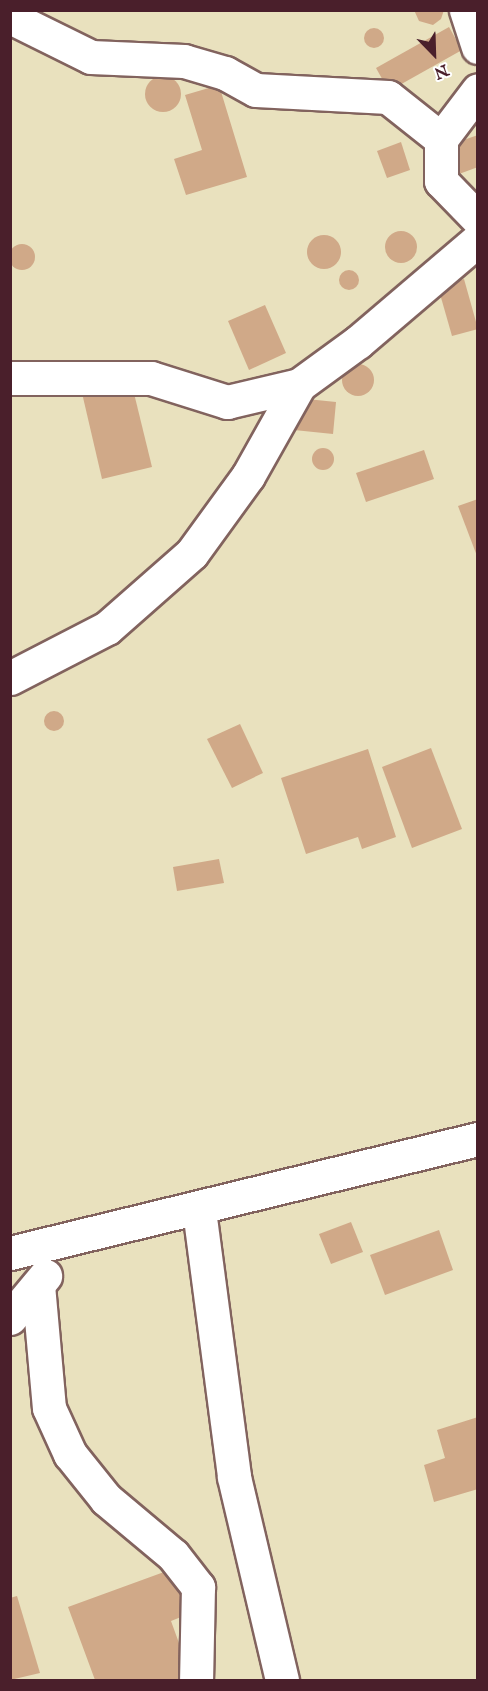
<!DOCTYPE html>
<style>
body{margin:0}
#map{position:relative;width:488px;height:1691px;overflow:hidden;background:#e9e1be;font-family:"IM FELL English",serif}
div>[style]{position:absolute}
.building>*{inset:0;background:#d0a988}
.round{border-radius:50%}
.roads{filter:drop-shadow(2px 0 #82635e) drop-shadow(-2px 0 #82635e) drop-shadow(0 2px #82635e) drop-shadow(0 -2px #82635e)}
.minor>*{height:33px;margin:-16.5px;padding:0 16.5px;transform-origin:16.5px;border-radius:16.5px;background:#fff}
span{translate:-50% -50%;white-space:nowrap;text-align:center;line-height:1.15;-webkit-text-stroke:4.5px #fff;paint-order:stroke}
.frame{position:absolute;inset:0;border:12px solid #4a1f2b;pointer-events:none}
.north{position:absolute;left:404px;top:24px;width:60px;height:60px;-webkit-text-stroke:4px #fff;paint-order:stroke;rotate:157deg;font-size:16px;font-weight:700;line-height:24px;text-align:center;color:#4a1f2b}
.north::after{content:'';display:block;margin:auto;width:21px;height:27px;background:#4a1f2b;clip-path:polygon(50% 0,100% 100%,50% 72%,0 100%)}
</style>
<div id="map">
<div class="building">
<div style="clip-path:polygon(414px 10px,444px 10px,441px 19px,433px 25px,419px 21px)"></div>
<div style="clip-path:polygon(449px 27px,462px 50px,389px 91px,376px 68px)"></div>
<div class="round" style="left:364px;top:28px;width:20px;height:20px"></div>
<div class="round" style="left:145px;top:76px;width:36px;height:36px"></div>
<div style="clip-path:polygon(219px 85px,247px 177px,186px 195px,174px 159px,202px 150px,185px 95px)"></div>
<div style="clip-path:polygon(478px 135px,478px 167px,459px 174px,449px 145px)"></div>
<div style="clip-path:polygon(401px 142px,410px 170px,387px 178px,377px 151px)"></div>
<div class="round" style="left:385px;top:231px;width:32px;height:32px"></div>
<div class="round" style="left:307px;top:235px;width:34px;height:34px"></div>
<div class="round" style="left:9px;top:244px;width:26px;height:26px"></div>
<div class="round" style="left:339px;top:270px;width:20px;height:20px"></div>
<div style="clip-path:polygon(464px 279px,478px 329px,452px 336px,438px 287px)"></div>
<div style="clip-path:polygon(265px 305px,286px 353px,249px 370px,228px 321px)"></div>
<div class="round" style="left:342px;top:364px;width:32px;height:32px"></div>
<div style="clip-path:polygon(131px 381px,152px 467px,102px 479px,82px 393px)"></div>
<div style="clip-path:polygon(297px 398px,336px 402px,333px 434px,294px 430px)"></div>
<div class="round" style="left:312px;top:448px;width:22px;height:22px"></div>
<div style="clip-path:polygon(424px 450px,434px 479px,366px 502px,356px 473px)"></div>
<div style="clip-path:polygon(478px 499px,478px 556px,477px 556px,458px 506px)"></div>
<div class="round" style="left:44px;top:711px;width:20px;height:20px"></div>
<div style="clip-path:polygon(240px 724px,263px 773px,232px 788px,207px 739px)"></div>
<div style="clip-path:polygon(431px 748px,462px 829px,412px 848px,382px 767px)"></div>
<div style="clip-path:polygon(368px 749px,396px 837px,362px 849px,358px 837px,306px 854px,281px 778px)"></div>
<div style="clip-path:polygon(219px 859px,224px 883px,177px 891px,173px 867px)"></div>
<div style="clip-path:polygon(351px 1222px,363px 1252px,331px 1264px,319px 1234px)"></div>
<div style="clip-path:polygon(439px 1230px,453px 1270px,385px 1295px,370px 1255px)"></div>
<div style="clip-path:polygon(478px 1417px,478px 1489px,434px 1502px,424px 1465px,445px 1458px,437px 1430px)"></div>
<div style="clip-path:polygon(175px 1568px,191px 1613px,171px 1621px,192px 1679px,95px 1680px,68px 1607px)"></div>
<div style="clip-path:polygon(17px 1596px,40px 1673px,10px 1680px,10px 1598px)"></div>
</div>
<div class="roads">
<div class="minor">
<div style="left:466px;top:10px;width:39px;rotate:72deg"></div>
<div style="left:10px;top:17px;width:90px;rotate:26.3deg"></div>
<div style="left:91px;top:57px;width:93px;rotate:2.5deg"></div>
<div style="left:184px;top:61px;width:43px;rotate:16.3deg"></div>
<div style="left:225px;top:73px;width:35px;rotate:29deg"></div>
<div style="left:256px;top:90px;width:132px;rotate:3deg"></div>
<div style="left:388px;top:97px;width:68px;rotate:38.4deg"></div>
<div style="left:441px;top:139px;width:42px;rotate:90deg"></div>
<div style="left:441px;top:181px;width:53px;rotate:45.8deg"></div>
<div style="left:441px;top:139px;width:61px;rotate:-52.9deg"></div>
<div style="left:10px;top:378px;width:141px"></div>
<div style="left:151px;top:378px;width:80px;rotate:17.5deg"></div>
<div style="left:227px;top:402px;width:74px;rotate:-13.3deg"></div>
<div style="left:299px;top:385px;width:73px;rotate:-36.1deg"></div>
<div style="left:358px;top:342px;width:157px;rotate:-40.4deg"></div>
<div style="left:10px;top:678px;width:109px;rotate:-27.3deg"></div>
<div style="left:107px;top:628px;width:113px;rotate:-41.4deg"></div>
<div style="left:192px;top:553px;width:95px;rotate:-54deg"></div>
<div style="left:248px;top:476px;width:104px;rotate:-60.7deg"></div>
<div style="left:199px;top:1210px;width:269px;rotate:82.5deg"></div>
<div style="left:234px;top:1477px;width:209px;rotate:76.7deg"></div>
<div style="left:10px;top:1253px;width:482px;rotate:-13.7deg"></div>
<div style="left:38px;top:1285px;width:123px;rotate:84.9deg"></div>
<div style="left:49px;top:1408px;width:51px;rotate:65.5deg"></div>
<div style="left:70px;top:1454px;width:58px;rotate:51.3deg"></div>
<div style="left:106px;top:1499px;width:87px;rotate:39.9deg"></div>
<div style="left:173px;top:1555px;width:41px;rotate:52deg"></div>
<div style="left:198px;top:1587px;width:93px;rotate:91.2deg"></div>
<div style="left:10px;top:1318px;width:55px;rotate:-50.2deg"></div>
</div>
</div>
<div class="frame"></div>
<div class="north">N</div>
</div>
